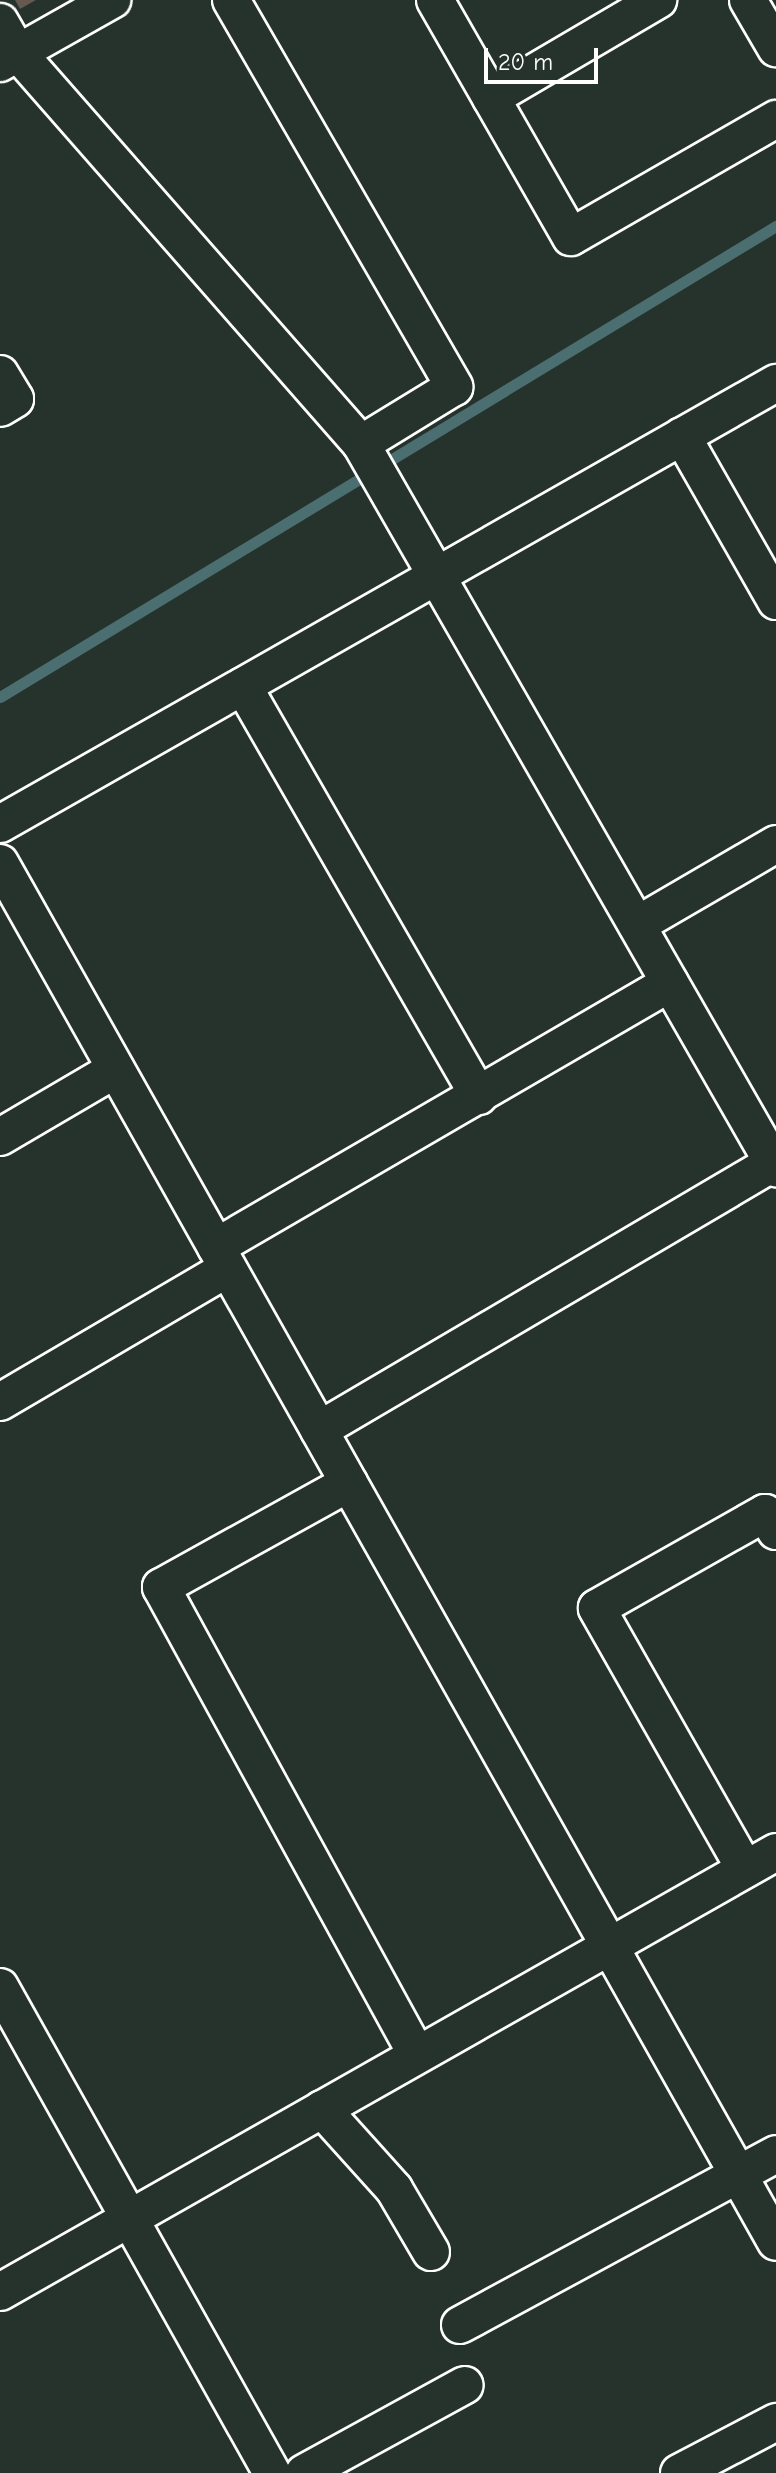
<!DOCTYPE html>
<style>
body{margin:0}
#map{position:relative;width:776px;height:2473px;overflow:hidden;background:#26332d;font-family:"Comic Neue",sans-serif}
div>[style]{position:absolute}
.stream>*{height:11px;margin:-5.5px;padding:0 5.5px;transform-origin:5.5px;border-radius:5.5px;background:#4b6f70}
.building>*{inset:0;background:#655a50}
.roads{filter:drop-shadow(2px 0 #fff) drop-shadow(-2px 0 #fff) drop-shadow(0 2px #fff) drop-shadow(0 -2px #fff)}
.minor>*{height:36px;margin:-18px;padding:0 18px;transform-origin:18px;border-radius:18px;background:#26332d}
span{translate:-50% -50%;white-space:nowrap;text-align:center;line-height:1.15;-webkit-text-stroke:8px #26332d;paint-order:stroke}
.scale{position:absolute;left:484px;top:48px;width:114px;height:36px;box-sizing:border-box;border:4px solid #fff;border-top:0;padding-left:10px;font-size:24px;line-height:28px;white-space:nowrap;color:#fff;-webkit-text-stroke:6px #26332d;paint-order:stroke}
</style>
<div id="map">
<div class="stream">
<div style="left:0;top:697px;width:908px;rotate:-31.26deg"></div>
</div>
<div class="building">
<div style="clip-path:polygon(15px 0,36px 0,20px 9px)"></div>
</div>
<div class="roads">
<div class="minor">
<div style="left:231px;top:0;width:447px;rotate:60deg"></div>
<div style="left:454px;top:387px;width:109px;rotate:148.5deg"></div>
<div style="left:435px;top:0;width:273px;rotate:60.2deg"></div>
<div style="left:571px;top:237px;width:237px;rotate:-29.9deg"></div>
<div style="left:748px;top:0;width:56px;rotate:59.7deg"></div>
<div style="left:0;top:22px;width:36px;rotate:60deg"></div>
<div style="left:18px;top:53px;width:520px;rotate:48.74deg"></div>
<div style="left:361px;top:444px;width:835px;rotate:60.18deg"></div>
<div style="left:0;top:63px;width:129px;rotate:-29.4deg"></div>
<div style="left:491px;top:98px;width:194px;rotate:-30.4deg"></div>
<div style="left:0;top:374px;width:29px;rotate:59deg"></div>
<div style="left:15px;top:399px;width:17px;rotate:149deg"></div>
<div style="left:682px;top:436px;width:190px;rotate:60.3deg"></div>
<div style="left:243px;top:686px;width:473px;rotate:60.1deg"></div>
<div style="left:0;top:824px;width:893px;rotate:-29.61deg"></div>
<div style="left:0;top:863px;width:1582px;rotate:60.63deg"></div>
<div style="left:637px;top:925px;width:161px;rotate:-30.2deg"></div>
<div style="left:0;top:1137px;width:134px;rotate:-30.4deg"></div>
<div style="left:216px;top:1247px;width:525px;rotate:-30.18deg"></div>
<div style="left:0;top:1402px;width:264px;rotate:-30.4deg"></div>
<div style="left:319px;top:1430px;width:527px;rotate:-30.46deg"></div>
<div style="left:349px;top:1483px;width:215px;rotate:151deg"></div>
<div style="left:161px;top:1587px;width:533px;rotate:61.32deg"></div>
<div style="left:745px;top:1869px;width:300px;rotate:-119.6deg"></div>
<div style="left:597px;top:1608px;width:193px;rotate:-29.5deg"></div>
<div style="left:765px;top:1513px;width:21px;rotate:59deg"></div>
<div style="left:0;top:1987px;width:557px;rotate:60.77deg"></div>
<div style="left:322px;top:2109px;width:108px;rotate:48deg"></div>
<div style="left:394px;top:2189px;width:73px;rotate:59.6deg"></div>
<div style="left:0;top:2292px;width:892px;rotate:-29.55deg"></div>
<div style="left:460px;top:2325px;width:359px;rotate:-28.4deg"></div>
<div style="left:304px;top:2473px;width:183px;rotate:-28.7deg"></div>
<div style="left:679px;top:2473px;width:110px;rotate:-27.7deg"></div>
</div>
</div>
<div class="scale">20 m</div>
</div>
